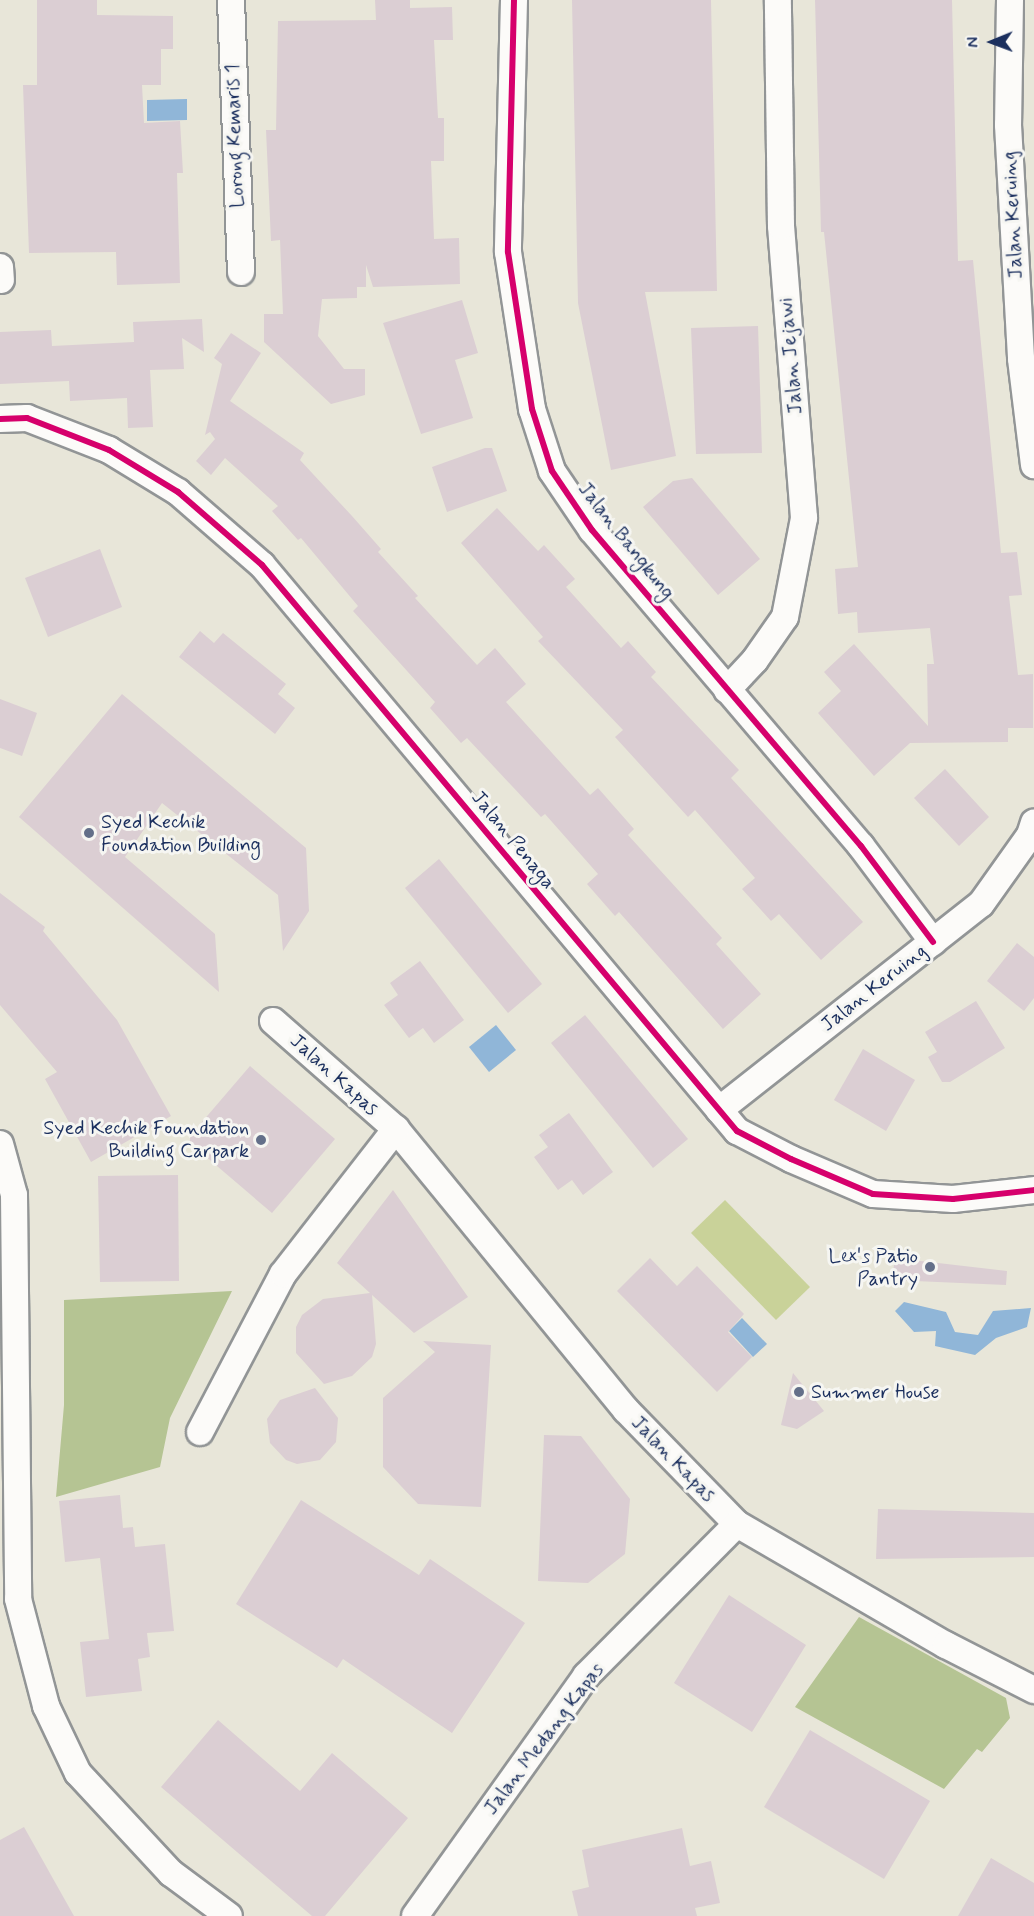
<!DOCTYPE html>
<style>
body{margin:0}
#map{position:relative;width:1034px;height:1916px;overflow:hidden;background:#e8e6d9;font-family:Mynerve,sans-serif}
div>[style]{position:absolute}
.green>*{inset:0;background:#c9d299}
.forest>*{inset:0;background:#b5c493}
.water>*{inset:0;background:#90b6d8}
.building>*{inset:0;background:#dbced3}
.roads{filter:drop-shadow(2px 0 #929596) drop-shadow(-2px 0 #929596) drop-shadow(0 2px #929596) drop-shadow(0 -2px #929596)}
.minor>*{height:26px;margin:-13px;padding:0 13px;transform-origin:13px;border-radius:13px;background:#fcfbf9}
.cycleway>*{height:6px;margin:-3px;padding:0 3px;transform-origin:3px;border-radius:3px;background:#d6006c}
.dots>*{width:16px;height:16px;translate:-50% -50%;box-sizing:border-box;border:3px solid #f6f6f2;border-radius:50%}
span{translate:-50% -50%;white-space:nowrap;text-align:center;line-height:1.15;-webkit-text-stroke:6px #f6f6f2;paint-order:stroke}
.street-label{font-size:20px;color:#1b2f5e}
.poi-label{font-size:20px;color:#1b2f5e}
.left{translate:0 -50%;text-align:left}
.right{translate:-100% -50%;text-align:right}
.north{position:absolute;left:962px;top:12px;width:60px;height:60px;-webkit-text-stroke:4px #f6f6f2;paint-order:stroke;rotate:269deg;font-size:16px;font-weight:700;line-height:24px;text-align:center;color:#1b2f5e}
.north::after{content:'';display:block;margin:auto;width:21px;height:27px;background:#1b2f5e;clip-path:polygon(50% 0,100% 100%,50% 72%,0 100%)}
</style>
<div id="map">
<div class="green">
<div style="clip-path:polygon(725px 1200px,810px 1287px,776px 1320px,691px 1233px)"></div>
</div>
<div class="forest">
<div style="clip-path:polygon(232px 1291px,170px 1418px,160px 1467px,56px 1497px,64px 1405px,64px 1300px)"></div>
<div style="clip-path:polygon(859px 1617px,1006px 1698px,1010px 1718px,982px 1752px,977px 1749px,944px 1789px,795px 1707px)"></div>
</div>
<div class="water">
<div style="clip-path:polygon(187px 99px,187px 120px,147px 121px,147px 100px)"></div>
<div style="clip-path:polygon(496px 1025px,516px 1050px,489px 1072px,469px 1047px)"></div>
<div style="clip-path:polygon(904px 1302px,946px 1312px,955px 1332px,978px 1335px,993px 1311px,1031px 1308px,1027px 1327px,996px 1338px,975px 1355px,935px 1346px,936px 1331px,914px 1332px,895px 1311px)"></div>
<div style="clip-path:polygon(742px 1318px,767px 1344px,753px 1357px,729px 1331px)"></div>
</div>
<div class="building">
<div style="clip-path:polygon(37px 0,97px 0,97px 15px,173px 16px,173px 49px,161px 49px,161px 85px,142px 85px,144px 123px,180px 121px,183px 173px,177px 173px,180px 283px,117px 285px,116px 252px,29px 253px,23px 85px,37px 85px)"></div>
<div style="clip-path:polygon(375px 0,410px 0,410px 8px,452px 7px,453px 40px,434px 40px,438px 118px,444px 118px,444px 161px,431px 161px,434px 239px,459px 238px,460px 284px,373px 287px,366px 265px,366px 287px,357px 287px,357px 298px,322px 299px,318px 336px,344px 369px,365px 369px,365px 395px,331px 404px,264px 342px,264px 314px,283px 314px,280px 240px,271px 241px,266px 130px,276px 130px,278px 21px,376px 20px)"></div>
<div style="clip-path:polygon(572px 0,711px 0,717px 291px,645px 292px,676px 456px,611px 470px,578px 303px)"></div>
<div style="clip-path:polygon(815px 0,952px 0,958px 261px,973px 260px,1001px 553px,1017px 552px,1022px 595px,1009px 596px,1018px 675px,1033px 674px,1033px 728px,1008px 728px,1008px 742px,910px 743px,874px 776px,818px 713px,841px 691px,824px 672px,854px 644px,928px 726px,927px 664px,934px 664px,930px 628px,858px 633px,857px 612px,838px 614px,835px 569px,858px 567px,824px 232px,821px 232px)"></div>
<div style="clip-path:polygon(462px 300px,478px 353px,455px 360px,473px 418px,421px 434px,383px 323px)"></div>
<div style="clip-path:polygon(202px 319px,204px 352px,182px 338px,184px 369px,150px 370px,153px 427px,128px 428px,127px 398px,70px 401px,69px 381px,0 384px,0 332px,51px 330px,52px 346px,134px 342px,133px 322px)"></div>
<div style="clip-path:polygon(758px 326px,762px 453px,696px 454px,691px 328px)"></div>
<div style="clip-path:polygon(231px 333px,261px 353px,230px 401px,304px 453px,300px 460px,352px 516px,381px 549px,378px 552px,418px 596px,415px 598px,477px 665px,495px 648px,526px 684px,506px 702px,590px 795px,598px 788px,634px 829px,628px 835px,722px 938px,716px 944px,761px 994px,723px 1029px,619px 912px,615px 916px,587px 884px,598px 874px,545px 814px,541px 817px,467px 738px,461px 743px,430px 708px,435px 702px,353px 611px,358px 606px,301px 538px,298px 540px,272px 511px,278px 506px,225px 458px,211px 475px,196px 461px,215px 439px,210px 432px,205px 435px,222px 364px,214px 358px)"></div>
<div style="clip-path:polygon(485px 448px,492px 448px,507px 491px,447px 512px,432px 467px)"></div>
<div style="clip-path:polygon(692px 478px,760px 559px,718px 595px,643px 507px,673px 481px)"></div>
<div style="clip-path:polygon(497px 508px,538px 551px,544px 545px,575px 579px,566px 587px,621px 648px,628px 641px,656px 672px,651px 677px,739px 770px,731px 778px,863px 922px,821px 960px,779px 914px,771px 921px,742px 889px,755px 878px,695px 810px,688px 817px,615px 737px,623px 730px,538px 641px,543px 637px,461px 543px)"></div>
<div style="clip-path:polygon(100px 549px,122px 607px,48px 637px,25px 578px)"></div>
<div style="clip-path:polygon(200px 631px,214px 643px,223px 633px,286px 684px,278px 694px,295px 708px,275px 734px,179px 657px)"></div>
<div style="clip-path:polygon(122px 694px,306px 848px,309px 911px,283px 951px,278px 895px,162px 803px,125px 857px,215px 934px,219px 992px,19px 817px)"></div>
<div style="clip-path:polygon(0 699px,37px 713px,22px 756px,0 748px)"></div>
<div style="clip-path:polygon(945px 769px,989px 817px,959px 846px,914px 798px)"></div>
<div style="clip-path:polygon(439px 859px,542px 984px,508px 1013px,405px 888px)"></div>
<div style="clip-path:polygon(0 893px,45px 927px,43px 931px,117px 1020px,171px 1116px,91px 1162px,45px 1079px,57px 1072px,0 1005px)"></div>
<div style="clip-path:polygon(1017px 943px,1034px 957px,1034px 998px,1024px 1011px,987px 981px)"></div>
<div style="clip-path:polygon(420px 961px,464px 1020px,434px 1043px,423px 1028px,409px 1038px,384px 1005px,398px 995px,390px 983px)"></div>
<div style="clip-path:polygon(976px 1001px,1005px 1048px,950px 1082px,942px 1082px,928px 1057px,937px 1052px,925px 1032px)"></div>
<div style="clip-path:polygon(585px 1015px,688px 1139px,653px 1168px,551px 1043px)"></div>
<div style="clip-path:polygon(863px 1049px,915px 1080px,886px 1131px,834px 1100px)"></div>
<div style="clip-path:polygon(250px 1066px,335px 1139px,272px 1213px,190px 1143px,190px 1136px)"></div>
<div style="clip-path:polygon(569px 1113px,613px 1172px,583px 1195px,572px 1180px,558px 1190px,534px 1157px,548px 1147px,539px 1135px)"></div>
<div style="clip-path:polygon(178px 1175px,179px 1281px,100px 1282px,98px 1176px)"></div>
<div style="clip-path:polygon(393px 1190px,468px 1297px,414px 1333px,372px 1295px,376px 1344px,372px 1357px,352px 1376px,324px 1384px,296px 1353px,296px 1327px,302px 1315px,323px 1299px,370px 1293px,337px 1263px)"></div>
<div style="clip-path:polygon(650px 1258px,677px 1286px,697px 1266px,744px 1314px,728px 1332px,752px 1357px,717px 1392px,617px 1291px)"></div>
<div style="clip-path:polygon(895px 1258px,1007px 1271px,1006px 1285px,892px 1280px)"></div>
<div style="clip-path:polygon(423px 1341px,491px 1345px,481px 1507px,418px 1504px,383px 1467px,383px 1398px,435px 1352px)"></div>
<div style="clip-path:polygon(793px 1373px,824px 1411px,797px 1429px,781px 1425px)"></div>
<div style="clip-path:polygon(315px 1388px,338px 1418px,336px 1442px,320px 1460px,297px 1464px,286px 1460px,270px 1443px,267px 1419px,280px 1400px)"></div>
<div style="clip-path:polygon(544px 1435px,581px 1436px,630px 1499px,625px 1554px,588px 1583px,538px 1581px)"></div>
<div style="clip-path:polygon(120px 1495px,123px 1528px,133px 1527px,135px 1547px,165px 1544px,174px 1631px,147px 1633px,150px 1657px,138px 1659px,142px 1691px,86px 1697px,80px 1642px,109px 1639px,100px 1558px,65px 1562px,59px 1501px)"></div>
<div style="clip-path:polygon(301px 1500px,419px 1575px,430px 1559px,525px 1623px,452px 1733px,343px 1659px,337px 1668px,236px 1604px)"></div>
<div style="clip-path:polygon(878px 1509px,1034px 1513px,1034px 1557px,876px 1559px)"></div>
<div style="clip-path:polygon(729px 1595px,806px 1645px,752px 1732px,674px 1683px)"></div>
<div style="clip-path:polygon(218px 1720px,300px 1791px,332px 1753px,408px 1818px,325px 1916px,312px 1916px,161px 1787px)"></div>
<div style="clip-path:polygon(810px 1730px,930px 1801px,884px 1879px,764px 1807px)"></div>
<div style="clip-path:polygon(24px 1827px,74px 1916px,0 1916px,0 1840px)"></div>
<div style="clip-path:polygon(682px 1828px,690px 1866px,711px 1861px,720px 1903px,695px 1908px,697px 1916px,578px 1916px,572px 1891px,589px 1887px,582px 1850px)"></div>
<div style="clip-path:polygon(991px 1858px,1034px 1883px,1034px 1916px,958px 1916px)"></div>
</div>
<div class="roads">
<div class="minor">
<div style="left:231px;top:0;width:272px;rotate:87.9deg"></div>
<div style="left:514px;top:0;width:252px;rotate:91.4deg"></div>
<div style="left:508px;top:252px;width:159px;rotate:81.3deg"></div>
<div style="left:532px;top:409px;width:65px;rotate:72.1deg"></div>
<div style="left:552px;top:471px;width:71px;rotate:55.9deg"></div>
<div style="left:592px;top:530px;width:415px;rotate:49.6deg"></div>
<div style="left:861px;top:846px;width:120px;rotate:53.1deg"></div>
<div style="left:1010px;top:0;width:125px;rotate:90.9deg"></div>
<div style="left:1008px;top:125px;width:234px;rotate:86.8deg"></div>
<div style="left:1021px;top:359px;width:107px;rotate:83deg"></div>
<div style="left:0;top:267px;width:13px;rotate:86deg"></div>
<div style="left:0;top:419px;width:27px;rotate:-2deg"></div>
<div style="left:27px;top:418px;width:88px;rotate:21.3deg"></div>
<div style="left:109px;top:450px;width:81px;rotate:31.3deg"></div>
<div style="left:178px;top:492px;width:111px;rotate:41deg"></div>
<div style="left:262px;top:565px;width:739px;rotate:50deg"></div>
<div style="left:737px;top:1131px;width:61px;rotate:27.4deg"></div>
<div style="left:791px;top:1159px;width:89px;rotate:23.1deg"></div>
<div style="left:873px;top:1194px;width:80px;rotate:3.6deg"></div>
<div style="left:953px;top:1199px;width:81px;rotate:-6.3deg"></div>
<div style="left:727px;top:690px;width:41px;rotate:-47deg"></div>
<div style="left:755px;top:660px;width:52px;rotate:-55.1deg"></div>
<div style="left:785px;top:617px;width:101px;rotate:-79.1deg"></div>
<div style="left:804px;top:518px;width:293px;rotate:-94.5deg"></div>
<div style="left:781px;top:226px;width:226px;rotate:-90.8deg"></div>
<div style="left:273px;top:1021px;width:164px;rotate:41.3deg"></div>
<div style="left:396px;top:1129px;width:363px;rotate:50.7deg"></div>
<div style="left:626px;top:1410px;width:159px;rotate:45.8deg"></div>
<div style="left:737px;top:1524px;width:241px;rotate:30.1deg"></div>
<div style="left:946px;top:1645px;width:99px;rotate:27.1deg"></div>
<div style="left:719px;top:1110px;width:333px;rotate:-38.2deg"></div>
<div style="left:981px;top:904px;width:85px;rotate:-54.6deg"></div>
<div style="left:1030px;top:835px;width:13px;rotate:-72deg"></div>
<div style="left:0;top:1144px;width:53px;rotate:74.6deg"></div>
<div style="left:14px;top:1195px;width:404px;rotate:89.4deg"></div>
<div style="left:18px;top:1599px;width:111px;rotate:75.3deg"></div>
<div style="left:46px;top:1706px;width:74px;rotate:64.5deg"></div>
<div style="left:78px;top:1773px;width:137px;rotate:47.1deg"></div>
<div style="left:171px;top:1873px;width:72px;rotate:36.6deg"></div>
<div style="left:200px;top:1432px;width:178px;rotate:-62.3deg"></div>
<div style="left:283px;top:1274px;width:184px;rotate:-52.1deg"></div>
<div style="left:415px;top:1916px;width:295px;rotate:-54.5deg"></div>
<div style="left:586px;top:1676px;width:214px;rotate:-45.2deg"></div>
</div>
</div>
<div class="cycleway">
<div style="left:514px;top:0;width:252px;rotate:91.4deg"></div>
<div style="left:508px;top:252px;width:159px;rotate:81.3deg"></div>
<div style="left:532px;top:409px;width:65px;rotate:72.1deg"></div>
<div style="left:552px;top:471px;width:71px;rotate:55.9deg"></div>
<div style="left:592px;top:530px;width:415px;rotate:49.6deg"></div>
<div style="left:861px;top:846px;width:120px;rotate:53.1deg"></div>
<div style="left:0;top:419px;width:27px;rotate:-2deg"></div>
<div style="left:27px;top:418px;width:88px;rotate:21.3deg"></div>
<div style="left:109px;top:450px;width:81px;rotate:31.3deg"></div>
<div style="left:178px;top:492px;width:111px;rotate:41deg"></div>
<div style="left:262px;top:565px;width:739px;rotate:50deg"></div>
<div style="left:737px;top:1131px;width:61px;rotate:27.4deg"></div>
<div style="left:791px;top:1159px;width:89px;rotate:23.1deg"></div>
<div style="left:873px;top:1194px;width:80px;rotate:3.6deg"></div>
<div style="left:953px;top:1199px;width:81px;rotate:-6.3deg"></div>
</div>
<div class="dots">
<div style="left:89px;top:833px;background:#636f89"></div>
<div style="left:261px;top:1140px;background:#636f89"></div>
<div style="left:930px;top:1267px;background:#636f89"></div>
<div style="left:799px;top:1392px;background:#636f89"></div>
</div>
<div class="street-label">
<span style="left:235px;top:136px;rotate:-92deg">Lorong Kemaris 1</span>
<span style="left:1013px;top:215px;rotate:-93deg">Jalan Keruing</span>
<span style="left:791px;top:356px;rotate:-95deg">Jalan Jejawi</span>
<span style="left:626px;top:541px;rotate:52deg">Jalan Bangkung</span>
<span style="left:513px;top:840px;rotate:51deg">Jalan Penaga</span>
<span style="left:874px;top:988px;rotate:-38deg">Jalan Keruing</span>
<span style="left:334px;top:1075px;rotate:42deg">Jalan Kapas</span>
<span style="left:673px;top:1459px;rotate:46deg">Jalan Kapas</span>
<span style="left:544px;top:1739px;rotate:-53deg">Jalan Medang Kapas</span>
</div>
<div class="poi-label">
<span class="left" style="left:101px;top:834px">Syed Kechik<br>Foundation Building</span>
<span class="right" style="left:249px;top:1140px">Syed Kechik Foundation<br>Building Carpark</span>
<span class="right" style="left:918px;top:1268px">Lex's Patio<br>Pantry</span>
<span class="left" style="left:811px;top:1392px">Summer House</span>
</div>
<div class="north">N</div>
</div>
